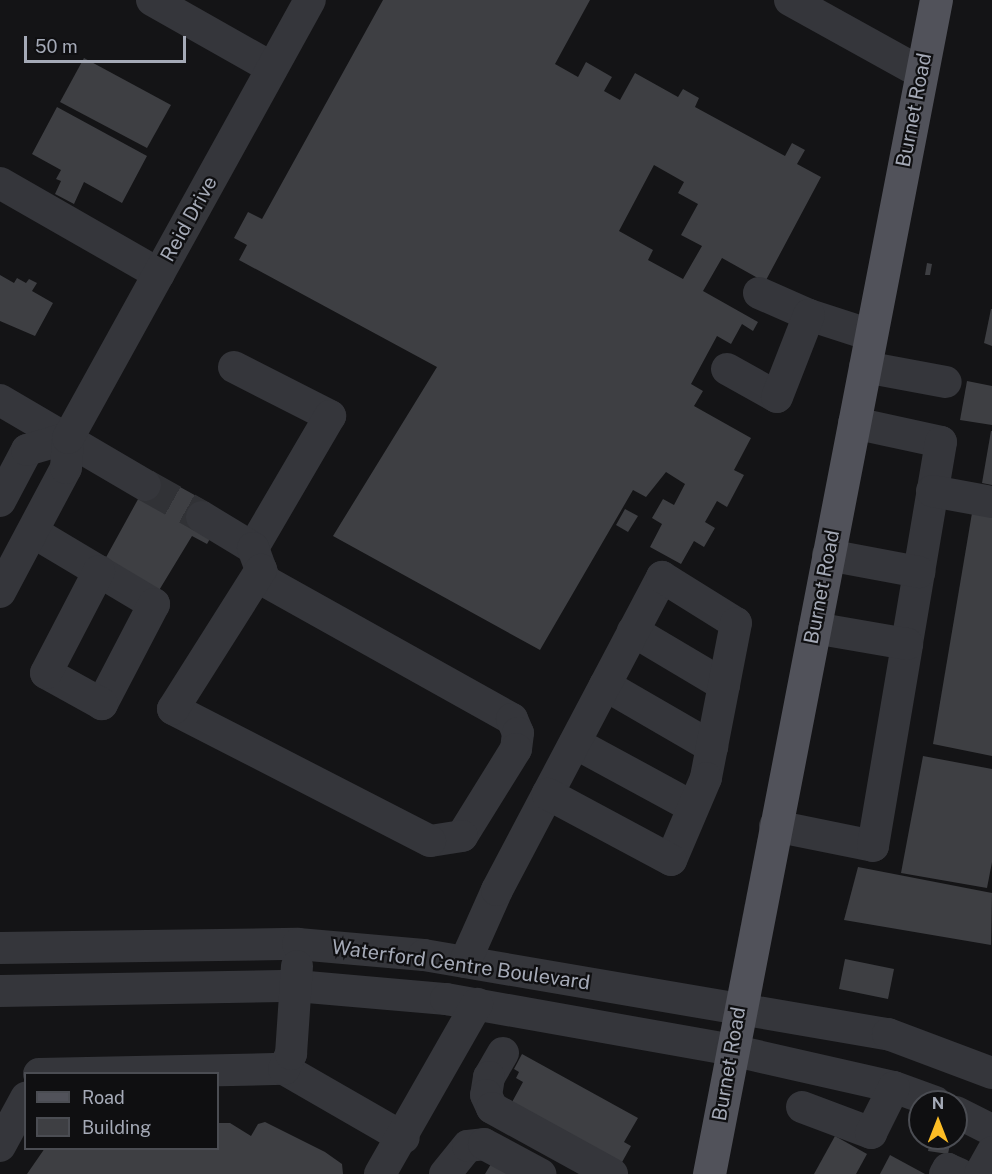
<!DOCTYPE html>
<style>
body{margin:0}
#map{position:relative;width:992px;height:1174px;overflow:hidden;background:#141416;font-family:"Public Sans",sans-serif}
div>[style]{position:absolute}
.building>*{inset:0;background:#3e3f43}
.minor-tunnel>*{height:32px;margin-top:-16px;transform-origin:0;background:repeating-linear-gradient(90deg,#313236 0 32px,transparent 0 48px)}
.minor>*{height:32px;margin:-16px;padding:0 16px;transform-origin:16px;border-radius:16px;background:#35363b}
.major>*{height:33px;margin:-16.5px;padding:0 16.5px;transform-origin:16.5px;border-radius:16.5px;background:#51525a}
span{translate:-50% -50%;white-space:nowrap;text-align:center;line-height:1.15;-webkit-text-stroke:4.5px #0f0f11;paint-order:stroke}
.street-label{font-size:20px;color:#a5aab7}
.legend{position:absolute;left:24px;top:1072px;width:195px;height:78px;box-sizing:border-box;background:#0f0f11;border:2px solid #4b4d53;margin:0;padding:8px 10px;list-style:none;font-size:18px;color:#a5aab7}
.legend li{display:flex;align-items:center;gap:12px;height:30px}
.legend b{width:30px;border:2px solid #4b4d53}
.north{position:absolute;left:908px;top:1090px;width:60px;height:60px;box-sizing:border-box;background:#0f0f11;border:2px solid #4b4d53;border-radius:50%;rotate:0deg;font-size:16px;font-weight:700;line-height:24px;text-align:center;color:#a5aab7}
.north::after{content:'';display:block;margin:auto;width:21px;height:27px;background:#fdbd25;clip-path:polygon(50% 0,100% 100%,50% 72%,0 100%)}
.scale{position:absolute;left:24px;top:36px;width:162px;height:27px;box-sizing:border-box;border:3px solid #a5aab7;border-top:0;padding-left:8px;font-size:18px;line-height:21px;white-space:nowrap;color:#a5aab7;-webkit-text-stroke:4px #0f0f11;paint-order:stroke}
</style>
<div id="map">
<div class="building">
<div style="clip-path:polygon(evenodd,383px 0,590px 0,555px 64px,578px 77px,586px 62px,612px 77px,604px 91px,620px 100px,635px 73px,678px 97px,683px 89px,699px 98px,695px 107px,785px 156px,792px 143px,805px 150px,797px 164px,821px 177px,765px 282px,722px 258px,703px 291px,758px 322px,753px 331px,742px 324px,731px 344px,717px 336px,691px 384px,703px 391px,694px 406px,751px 438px,734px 470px,744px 475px,727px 507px,717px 501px,705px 522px,715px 528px,704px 547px,694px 541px,681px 564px,650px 547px,662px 524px,652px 518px,663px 499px,674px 505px,685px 484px,666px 472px,646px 497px,633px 490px,540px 650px,333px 536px,437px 367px,239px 260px,247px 245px,234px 238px,248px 212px,262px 219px,383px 0,654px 165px,684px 182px,678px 193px,698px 204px,681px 235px,702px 246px,683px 279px,648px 260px,653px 250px,619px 231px,654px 165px)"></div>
<div style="clip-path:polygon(84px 58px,171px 105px,147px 148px,60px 102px)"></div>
<div style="clip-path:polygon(57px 107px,147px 156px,122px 203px,84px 182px,74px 204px,55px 194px,61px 181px,56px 179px,61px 170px,32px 154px)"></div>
<div style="clip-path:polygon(927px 263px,932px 264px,930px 275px,925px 275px)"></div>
<div style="clip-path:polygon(0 275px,14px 283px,17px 278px,26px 283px,29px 279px,37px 283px,32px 291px,53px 303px,35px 336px,0 321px)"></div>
<div style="clip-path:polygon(991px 309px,992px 309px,992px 346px,984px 343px)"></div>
<div style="clip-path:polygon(967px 381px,992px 386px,992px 425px,960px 420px)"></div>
<div style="clip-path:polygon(991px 431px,992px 431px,992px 485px,982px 483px)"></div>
<div style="clip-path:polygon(153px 472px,209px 503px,211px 537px,207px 544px,192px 536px,158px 592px,104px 561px)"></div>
<div style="clip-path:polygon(625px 509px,638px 516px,628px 532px,616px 525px)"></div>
<div style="clip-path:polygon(972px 513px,992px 513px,992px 756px,933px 744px)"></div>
<div style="clip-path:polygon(923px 756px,992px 769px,992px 862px,987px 888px,901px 873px)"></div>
<div style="clip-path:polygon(858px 867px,992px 893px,991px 945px,844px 920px)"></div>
<div style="clip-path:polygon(845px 959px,894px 969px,888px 999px,839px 989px)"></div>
<div style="clip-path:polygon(522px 1054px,638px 1118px,624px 1142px,631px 1146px,621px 1164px,511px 1104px,523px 1082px,516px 1078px,519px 1072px,514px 1069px)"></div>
<div style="clip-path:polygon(265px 1122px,325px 1152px,342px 1164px,343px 1174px,27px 1174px,45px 1148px,218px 1148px,218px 1123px,230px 1123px,251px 1136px,258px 1124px)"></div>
<div style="clip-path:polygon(835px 1136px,867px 1154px,856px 1174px,814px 1174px)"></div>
<div style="clip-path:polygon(930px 1141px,950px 1144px,948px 1154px,928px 1151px)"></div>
<div style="clip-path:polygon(890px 1155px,925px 1174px,880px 1174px)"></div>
<div style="clip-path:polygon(491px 1164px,509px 1174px,485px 1174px)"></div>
</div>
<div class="minor-tunnel">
<div style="left:145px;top:485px;width:65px;rotate:29.3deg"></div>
</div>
<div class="minor">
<div style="left:152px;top:0;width:138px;rotate:29.5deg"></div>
<div style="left:790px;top:0;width:149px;rotate:29deg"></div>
<div style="left:0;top:183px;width:183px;rotate:29.8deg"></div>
<div style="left:759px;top:293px;width:55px;rotate:23.7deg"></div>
<div style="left:809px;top:315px;width:65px;rotate:17.9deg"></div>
<div style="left:234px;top:367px;width:108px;rotate:27deg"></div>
<div style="left:330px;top:416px;width:153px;rotate:120.3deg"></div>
<div style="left:865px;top:367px;width:82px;rotate:10.5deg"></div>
<div style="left:727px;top:369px;width:57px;rotate:29.2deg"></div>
<div style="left:777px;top:397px;width:88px;rotate:-68.7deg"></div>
<div style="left:0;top:400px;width:168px;rotate:30.4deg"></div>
<div style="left:854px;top:423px;width:89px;rotate:12.3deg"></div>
<div style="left:941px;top:442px;width:205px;rotate:99.6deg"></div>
<div style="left:932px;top:491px;width:61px;rotate:10.4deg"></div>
<div style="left:0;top:501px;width:58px;rotate:-62.1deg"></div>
<div style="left:27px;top:450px;width:43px;rotate:-16.3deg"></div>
<div style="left:202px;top:517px;width:60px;rotate:31.3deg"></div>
<div style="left:253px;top:548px;width:35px;rotate:70deg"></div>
<div style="left:265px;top:581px;width:283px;rotate:29.2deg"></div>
<div style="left:512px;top:719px;width:15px;rotate:67deg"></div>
<div style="left:518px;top:733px;width:16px;rotate:97deg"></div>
<div style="left:516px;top:749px;width:102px;rotate:121.8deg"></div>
<div style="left:462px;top:836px;width:32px;rotate:171deg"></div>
<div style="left:430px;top:841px;width:289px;rotate:-152.8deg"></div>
<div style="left:173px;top:709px;width:165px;rotate:-57.7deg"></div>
<div style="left:33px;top:532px;width:141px;rotate:30.8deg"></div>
<div style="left:154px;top:604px;width:113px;rotate:117.5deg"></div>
<div style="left:102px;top:704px;width:64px;rotate:-151deg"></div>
<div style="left:46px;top:673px;width:115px;rotate:-62.5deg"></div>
<div style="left:828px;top:555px;width:93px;rotate:10.6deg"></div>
<div style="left:0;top:592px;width:140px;rotate:-62deg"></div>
<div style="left:66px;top:468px;width:30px;rotate:-86deg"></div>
<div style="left:68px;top:438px;width:500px;rotate:-61.08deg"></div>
<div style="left:633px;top:631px;width:106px;rotate:30.7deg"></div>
<div style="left:605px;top:685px;width:124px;rotate:30.1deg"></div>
<div style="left:575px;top:743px;width:134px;rotate:28.5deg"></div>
<div style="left:775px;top:826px;width:100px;rotate:11.5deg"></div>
<div style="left:873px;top:846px;width:205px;rotate:-80.4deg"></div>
<div style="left:907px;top:644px;width:94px;rotate:-170.2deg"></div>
<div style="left:0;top:948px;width:298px;rotate:-0.8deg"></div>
<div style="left:298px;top:944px;width:126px;rotate:5deg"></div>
<div style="left:424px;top:955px;width:471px;rotate:9.7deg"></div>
<div style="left:888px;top:1034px;width:111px;rotate:20.6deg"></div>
<div style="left:465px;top:962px;width:79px;rotate:-66deg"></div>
<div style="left:497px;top:890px;width:354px;rotate:-62.2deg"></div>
<div style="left:662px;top:577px;width:87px;rotate:31.9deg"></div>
<div style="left:736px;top:623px;width:158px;rotate:101deg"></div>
<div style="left:706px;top:778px;width:89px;rotate:113.1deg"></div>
<div style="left:671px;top:860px;width:140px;rotate:-151.8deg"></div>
<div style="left:0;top:991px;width:296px;rotate:-1deg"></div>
<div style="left:296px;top:986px;width:151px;rotate:5deg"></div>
<div style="left:446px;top:999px;width:290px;rotate:10.1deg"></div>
<div style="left:731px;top:1050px;width:167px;rotate:12.8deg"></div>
<div style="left:894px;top:1087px;width:44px;rotate:20.1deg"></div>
<div style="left:503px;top:1053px;width:28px;rotate:120deg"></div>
<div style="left:489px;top:1077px;width:18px;rotate:99deg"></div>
<div style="left:486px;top:1095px;width:14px;rotate:65deg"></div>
<div style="left:492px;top:1108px;width:137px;rotate:28.8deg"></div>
<div style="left:284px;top:1069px;width:138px;rotate:29.9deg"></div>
<div style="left:39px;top:1074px;width:245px;rotate:-1.2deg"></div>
<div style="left:284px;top:1069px;width:17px;rotate:-65deg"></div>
<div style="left:291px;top:1054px;width:88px;rotate:-86.1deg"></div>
<div style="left:802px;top:1107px;width:74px;rotate:20.6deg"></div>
<div style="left:871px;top:1133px;width:51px;rotate:-63.4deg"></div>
<div style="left:956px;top:1112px;width:40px;rotate:26.6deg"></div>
<div style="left:0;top:1146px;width:55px;rotate:-61.6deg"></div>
<div style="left:380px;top:1174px;width:196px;rotate:-60.3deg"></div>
<div style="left:445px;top:1174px;width:36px;rotate:-51deg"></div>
<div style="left:468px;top:1146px;width:16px;rotate:-7deg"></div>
<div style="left:484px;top:1144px;width:64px;rotate:28.2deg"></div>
<div style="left:945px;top:1174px;width:6px;rotate:-59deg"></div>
<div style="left:948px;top:1169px;width:12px;rotate:24deg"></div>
<div style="left:980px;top:1174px;width:25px;rotate:-61deg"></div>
</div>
<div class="major">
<div style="left:709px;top:1174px;width:1196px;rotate:-79.06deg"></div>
</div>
<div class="street-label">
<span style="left:914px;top:110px;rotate:-79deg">Burnet Road</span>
<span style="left:189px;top:219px;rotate:-61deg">Reid Drive</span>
<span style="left:822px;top:587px;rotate:-79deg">Burnet Road</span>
<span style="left:461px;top:965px;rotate:8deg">Waterford Centre Boulevard</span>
<span style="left:729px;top:1064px;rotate:-80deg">Burnet Road</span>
</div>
<ul class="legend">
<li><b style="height:8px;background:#51525a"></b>Road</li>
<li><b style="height:16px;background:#3e3f43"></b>Building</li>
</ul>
<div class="north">N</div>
<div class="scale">50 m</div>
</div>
